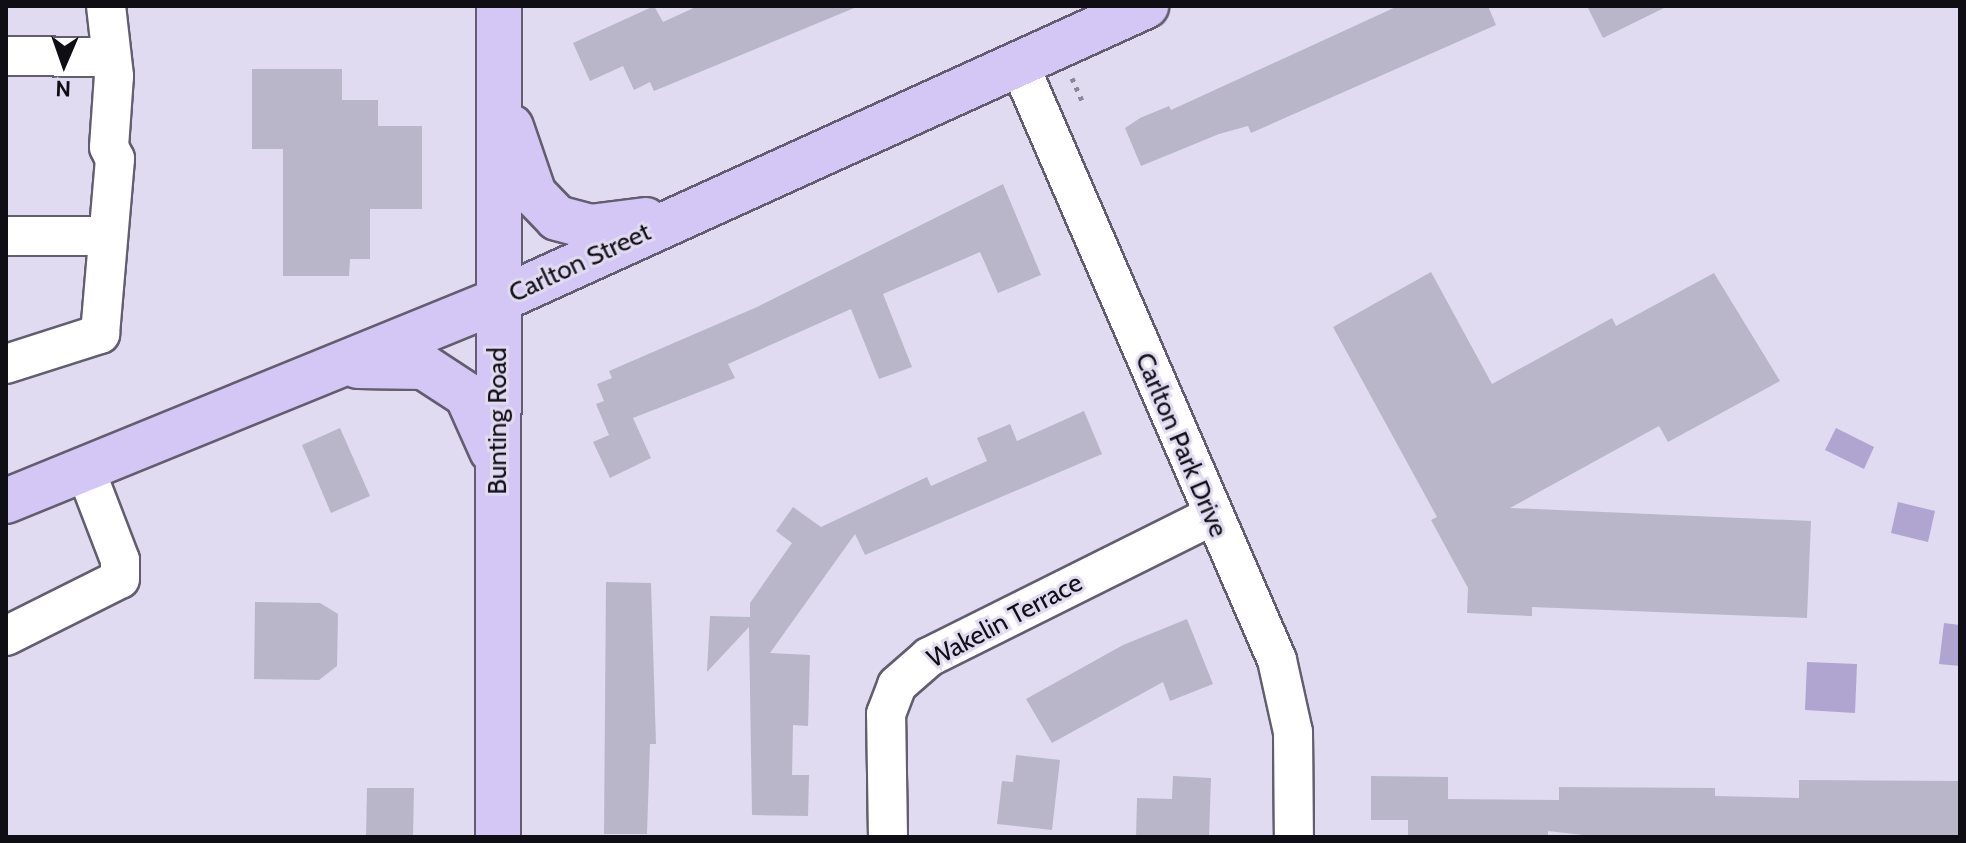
<!DOCTYPE html>
<style>
body{margin:0}
#map{position:relative;width:1966px;height:843px;overflow:hidden;background:#e0dbf0;font-family:Cabin,sans-serif}
div>[style]{position:absolute}
.green>*{inset:0;background:#b0a5d0}
.building>*{inset:0;background:#bab6c9}
.path>*{height:5px;margin-top:-2.5px;transform-origin:0;background:repeating-linear-gradient(90deg,#8a8796 0 4px,transparent 0 10px)}
.roads{filter:drop-shadow(2px 0 #625e6f) drop-shadow(-2px 0 #625e6f) drop-shadow(0 2px #625e6f) drop-shadow(0 -2px #625e6f)}
.minor>*{height:38px;margin:-19px;padding:0 19px;transform-origin:19px;border-radius:19px;background:#fff}
.major>*{height:44px;margin:-22px;padding:0 22px;transform-origin:22px;border-radius:22px;background:#d4c7f5}
span{translate:-50% -50%;white-space:nowrap;text-align:center;line-height:1.15;-webkit-text-stroke:6px #e0dbf0;paint-order:stroke}
.street-label{font-size:26px;color:#100e15}
.frame{position:absolute;inset:0;border:8px solid #100e15;pointer-events:none}
.north{position:absolute;left:24px;top:24px;width:80px;height:80px;-webkit-text-stroke:6px #e0dbf0;paint-order:stroke;rotate:182deg;font-size:22px;font-weight:700;line-height:32px;text-align:center;color:#100e15}
.north::after{content:'';display:block;margin:auto;width:28px;height:36px;background:#100e15;clip-path:polygon(50% 0,100% 100%,50% 72%,0 100%)}
</style>
<div id="map">
<div class="green">
<div style="clip-path:polygon(1836px 428px,1874px 447px,1864px 469px,1825px 450px)"></div>
<div style="clip-path:polygon(1898px 502px,1935px 511px,1928px 542px,1891px 533px)"></div>
<div style="clip-path:polygon(1944px 623px,1960px 625px,1960px 666px,1939px 664px)"></div>
<div style="clip-path:polygon(1807px 662px,1857px 664px,1855px 713px,1805px 710px)"></div>
</div>
<div class="building">
<div style="clip-path:polygon(654px 6px,663px 22px,698px 6px,859px 6px,654px 91px,650px 82px,634px 90px,623px 66px,590px 81px,573px 43px)"></div>
<div style="clip-path:polygon(1398px 6px,1488px 6px,1496px 25px,1251px 133px,1248px 126px,1219px 134px,1141px 166px,1125px 128px,1140px 118px,1169px 106px,1171px 110px)"></div>
<div style="clip-path:polygon(1587px 6px,1668px 6px,1603px 38px)"></div>
<div style="clip-path:polygon(252px 69px,342px 69px,342px 100px,378px 100px,378px 126px,422px 126px,422px 209px,370px 209px,370px 259px,350px 259px,349px 276px,283px 276px,283px 149px,252px 149px)"></div>
<div style="clip-path:polygon(1003px 184px,1041px 275px,998px 293px,980px 252px,883px 294px,912px 367px,879px 379px,851px 309px,728px 364px,735px 378px,633px 418px,651px 458px,610px 478px,593px 442px,609px 435px,596px 404px,604px 401px,597px 384px,612px 378px,609px 371px,757px 307px)"></div>
<div style="clip-path:polygon(1431px 272px,1492px 384px,1612px 318px,1616px 326px,1714px 273px,1780px 381px,1668px 442px,1659px 426px,1510px 508px,1811px 521px,1807px 618px,1532px 607px,1532px 616px,1467px 613px,1468px 588px,1431px 520px,1437px 517px,1333px 327px)"></div>
<div style="clip-path:polygon(1084px 411px,1102px 454px,865px 555px,855px 534px,770px 653px,810px 655px,808px 726px,793px 725px,792px 775px,809px 775px,808px 816px,752px 815px,749px 627px,707px 672px,710px 616px,750px 617px,750px 603px,792px 543px,776px 531px,793px 507px,821px 527px,927px 477px,931px 486px,987px 461px,977px 438px,1010px 424px,1017px 441px)"></div>
<div style="clip-path:polygon(340px 428px,370px 496px,331px 513px,302px 445px)"></div>
<div style="clip-path:polygon(606px 582px,651px 583px,656px 744px,650px 744px,647px 834px,604px 834px)"></div>
<div style="clip-path:polygon(255px 602px,320px 603px,338px 614px,337px 666px,319px 680px,254px 679px)"></div>
<div style="clip-path:polygon(1187px 619px,1213px 684px,1170px 701px,1163px 682px,1052px 743px,1026px 699px,1123px 645px)"></div>
<div style="clip-path:polygon(1016px 755px,1060px 760px,1052px 830px,997px 824px,1002px 781px,1013px 782px)"></div>
<div style="clip-path:polygon(1173px 776px,1211px 778px,1209px 837px,1136px 837px,1137px 798px,1172px 799px)"></div>
<div style="clip-path:polygon(1371px 776px,1448px 777px,1448px 799px,1559px 800px,1559px 787px,1715px 788px,1715px 796px,1799px 798px,1799px 780px,1960px 781px,1960px 837px,1600px 837px,1548px 831px,1548px 837px,1408px 837px,1408px 820px,1371px 820px)"></div>
<div style="clip-path:polygon(367px 788px,414px 788px,413px 837px,366px 837px)"></div>
</div>
<div class="path">
<div style="left:1072px;top:78px;width:24px;rotate:66deg"></div>
</div>
<div class="roads">
<div class="minor">
<div style="left:6px;top:56px;width:102px;rotate:0.6deg"></div>
<div style="left:1019px;top:64px;width:649px;rotate:66.59deg"></div>
<div style="left:1277px;top:660px;width:74px;rotate:77.5deg"></div>
<div style="left:1293px;top:732px;width:105px;rotate:89.5deg"></div>
<div style="left:6px;top:236px;width:100px"></div>
<div style="left:6px;top:364px;width:99px;rotate:-17.7deg"></div>
<div style="left:100px;top:334px;width:176px;rotate:-85.1deg"></div>
<div style="left:115px;top:159px;width:13px;rotate:-117deg"></div>
<div style="left:109px;top:147px;width:71px;rotate:-86deg"></div>
<div style="left:114px;top:76px;width:70px;rotate:-96.5deg"></div>
<div style="left:6px;top:636px;width:127px;rotate:-26.6deg"></div>
<div style="left:120px;top:579px;width:19px;rotate:-90deg"></div>
<div style="left:120px;top:560px;width:97px;rotate:-111deg"></div>
<div style="left:888px;top:837px;width:123px;rotate:-90.9deg"></div>
<div style="left:886px;top:714px;width:31px;rotate:-69deg"></div>
<div style="left:897px;top:685px;width:43px;rotate:-41.2deg"></div>
<div style="left:929px;top:657px;width:316px;rotate:-26.5deg"></div>
</div>
<div class="major">
<div style="left:511px;top:127px;width:71px;rotate:71.1deg"></div>
<div style="left:534px;top:194px;width:33px;rotate:46deg"></div>
<div style="left:557px;top:218px;width:34px;rotate:15deg"></div>
<div style="left:590px;top:227px;width:56px;rotate:-7.1deg"></div>
<div style="left:358px;top:366px;width:66px;rotate:0.9deg"></div>
<div style="left:424px;top:367px;width:51px;rotate:33.1deg"></div>
<div style="left:467px;top:395px;width:61px;rotate:65.9deg"></div>
<div style="left:6px;top:501px;width:532px;rotate:-22.18deg"></div>
<div style="left:499px;top:300px;width:711px;rotate:-24.44deg"></div>
<div style="left:498px;top:837px;width:831px;rotate:-89.93deg"></div>
</div>
</div>
<div class="street-label">
<span style="left:580px;top:263px;rotate:-25deg">Carlton Street</span>
<span style="left:498px;top:421px;rotate:-90deg">Bunting Road</span>
<span style="left:1181px;top:445px;rotate:67deg">Carlton Park Drive</span>
<span style="left:1005px;top:621px;rotate:-28deg">Wakelin Terrace</span>
</div>
<div class="frame"></div>
<div class="north">N</div>
</div>
